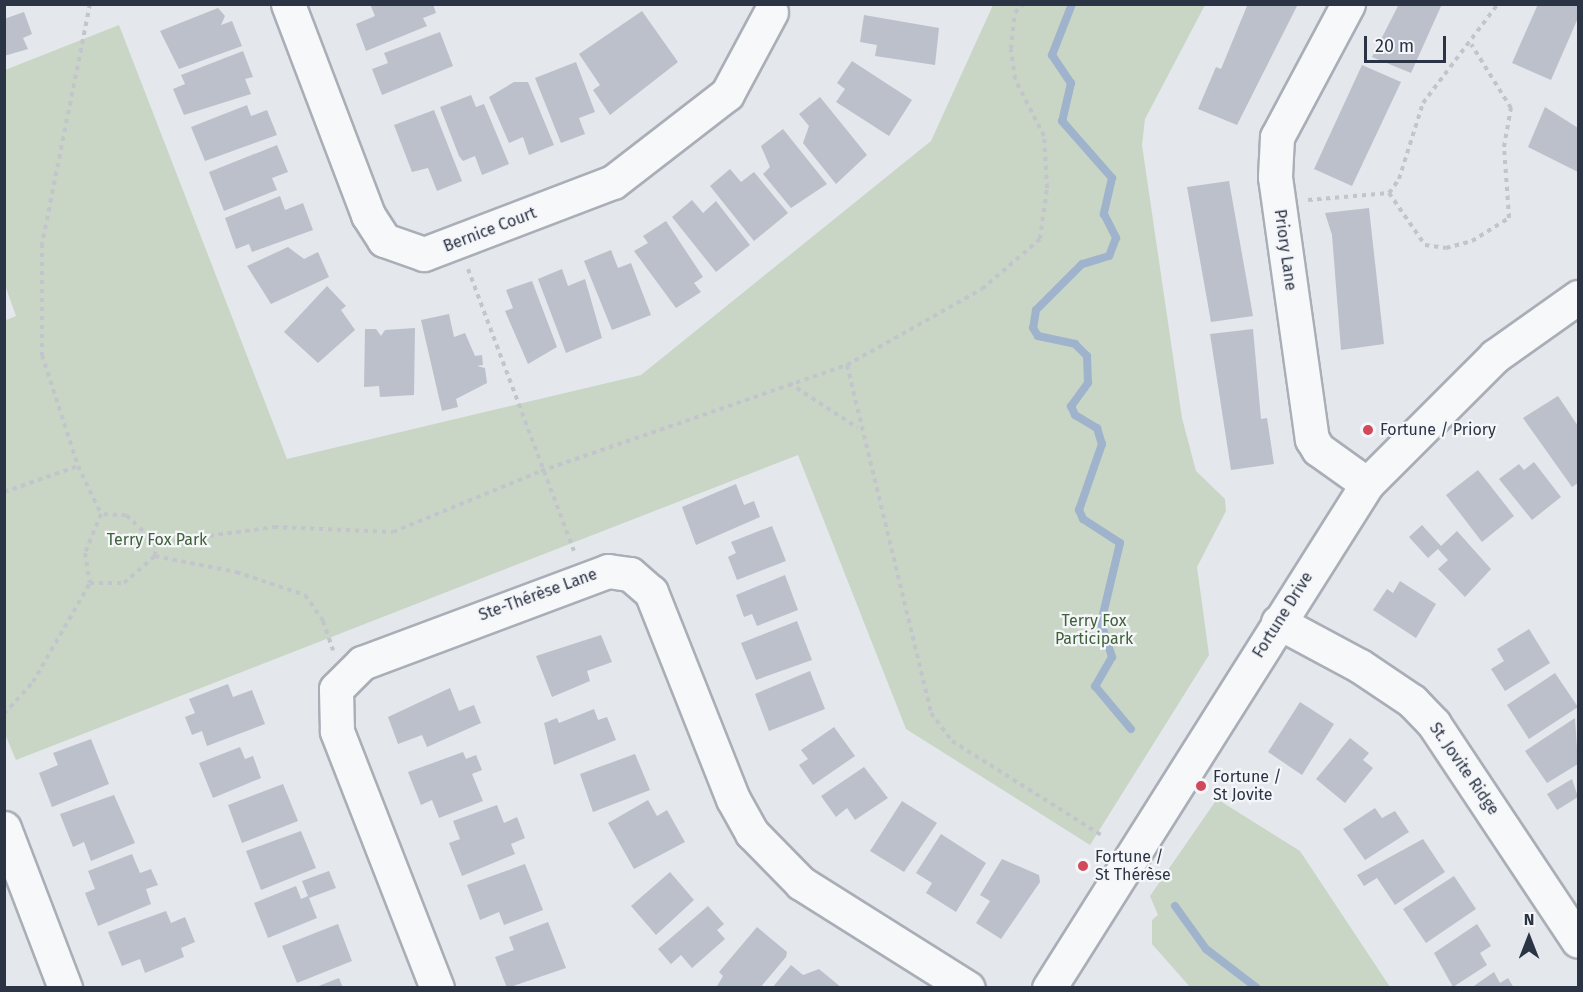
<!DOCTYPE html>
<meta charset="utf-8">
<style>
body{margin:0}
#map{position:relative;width:1583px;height:992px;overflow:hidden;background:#e4e7ec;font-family:"Fira Sans",sans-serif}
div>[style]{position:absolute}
.green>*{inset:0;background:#c9d6c5}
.stream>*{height:8px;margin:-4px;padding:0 4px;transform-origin:4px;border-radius:4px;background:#9fb4cc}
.building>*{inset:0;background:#bbc0ca}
.path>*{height:4px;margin-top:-2px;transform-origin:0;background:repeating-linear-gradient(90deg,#c2c5cb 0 4.5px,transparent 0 9px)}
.roads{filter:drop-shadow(2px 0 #a9aeb7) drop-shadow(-2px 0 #a9aeb7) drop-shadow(0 2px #a9aeb7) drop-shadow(0 -2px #a9aeb7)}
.minor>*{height:33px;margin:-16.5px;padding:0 16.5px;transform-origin:16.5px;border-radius:16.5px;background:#f7f8fa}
.dots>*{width:16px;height:16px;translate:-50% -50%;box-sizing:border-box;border:3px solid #f4f6f9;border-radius:50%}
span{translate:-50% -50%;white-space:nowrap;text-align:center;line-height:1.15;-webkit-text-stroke:4.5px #f4f6f9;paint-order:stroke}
.street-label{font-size:16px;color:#2b3445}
.poi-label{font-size:16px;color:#2b3445}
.left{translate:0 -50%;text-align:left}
.park-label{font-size:16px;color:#3f6138}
.frame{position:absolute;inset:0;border:6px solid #2b3445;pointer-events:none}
.north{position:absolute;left:1499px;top:908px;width:60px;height:60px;-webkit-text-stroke:4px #f4f6f9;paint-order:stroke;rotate:0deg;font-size:16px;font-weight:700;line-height:24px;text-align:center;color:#2b3445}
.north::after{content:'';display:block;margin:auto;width:21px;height:27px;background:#2b3445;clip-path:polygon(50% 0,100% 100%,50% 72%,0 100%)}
.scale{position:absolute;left:1364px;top:36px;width:82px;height:27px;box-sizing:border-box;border:3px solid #2b3445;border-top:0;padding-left:8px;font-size:18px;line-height:21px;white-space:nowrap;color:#2b3445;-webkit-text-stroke:4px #f4f6f9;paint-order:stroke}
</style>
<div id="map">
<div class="green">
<div style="clip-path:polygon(993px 5px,1205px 5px,1145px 119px,1142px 145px,1182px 418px,1196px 471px,1225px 499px,1226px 511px,1197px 567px,1209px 655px,1090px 845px,906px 729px,798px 455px,16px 760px,4px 732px,4px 321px,16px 316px,5px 285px,5px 70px,119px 25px,287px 459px,641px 375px,931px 141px)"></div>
<div style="clip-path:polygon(1217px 799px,1300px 851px,1390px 987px,1190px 987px,1152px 944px,1152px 920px,1158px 915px,1150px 896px)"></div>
</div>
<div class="stream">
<div style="left:1072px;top:4px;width:55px;rotate:111.4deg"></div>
<div style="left:1052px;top:55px;width:34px;rotate:56deg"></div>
<div style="left:1071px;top:83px;width:39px;rotate:103deg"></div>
<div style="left:1062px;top:121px;width:76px;rotate:48.7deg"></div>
<div style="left:1112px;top:178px;width:37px;rotate:103deg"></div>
<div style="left:1104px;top:214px;width:27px;rotate:63deg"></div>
<div style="left:1116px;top:238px;width:19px;rotate:111deg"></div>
<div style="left:1109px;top:256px;width:28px;rotate:163deg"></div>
<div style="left:1082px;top:264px;width:65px;rotate:135deg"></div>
<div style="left:1036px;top:310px;width:18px;rotate:99deg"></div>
<div style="left:1033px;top:328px;width:9px;rotate:58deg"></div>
<div style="left:1038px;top:336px;width:38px;rotate:12deg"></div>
<div style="left:1075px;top:344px;width:17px;rotate:45deg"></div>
<div style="left:1087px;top:356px;width:27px;rotate:88deg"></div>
<div style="left:1088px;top:383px;width:29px;rotate:126deg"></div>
<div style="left:1071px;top:406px;width:10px;rotate:66deg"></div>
<div style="left:1075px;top:415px;width:26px;rotate:31deg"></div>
<div style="left:1097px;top:428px;width:17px;rotate:73deg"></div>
<div style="left:1102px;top:444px;width:70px;rotate:109.2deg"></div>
<div style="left:1079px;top:510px;width:10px;rotate:66deg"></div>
<div style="left:1083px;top:519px;width:44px;rotate:33deg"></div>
<div style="left:1120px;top:543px;width:82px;rotate:103.4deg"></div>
<div style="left:1101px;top:623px;width:36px;rotate:72deg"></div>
<div style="left:1112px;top:657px;width:34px;rotate:120deg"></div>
<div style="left:1095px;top:686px;width:56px;rotate:50.1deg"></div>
<div style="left:1175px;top:906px;width:53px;rotate:54.2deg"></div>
<div style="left:1206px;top:949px;width:64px;rotate:37.4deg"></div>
</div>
<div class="building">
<div style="clip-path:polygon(370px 4px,433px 4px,436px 13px,423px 18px,427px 26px,366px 51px,356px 24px,375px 16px)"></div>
<div style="clip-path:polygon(1298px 4px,1237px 125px,1198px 109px,1216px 67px,1221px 69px,1247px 6px)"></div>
<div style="clip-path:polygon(1399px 4px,1442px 4px,1411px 73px,1372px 57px)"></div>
<div style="clip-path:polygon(1538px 4px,1578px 4px,1578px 18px,1551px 80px,1512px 63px)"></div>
<div style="clip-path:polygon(218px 8px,225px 16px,221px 25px,232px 21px,242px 46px,179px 69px,160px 31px)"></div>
<div style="clip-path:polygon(642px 11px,678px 62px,610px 115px,593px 90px,600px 85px,579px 54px)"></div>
<div style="clip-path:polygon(24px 12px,32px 34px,23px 38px,28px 49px,4px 56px,4px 19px)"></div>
<div style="clip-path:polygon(864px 15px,939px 28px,935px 65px,875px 56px,877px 45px,860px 42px)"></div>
<div style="clip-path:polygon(440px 32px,453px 66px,382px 95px,372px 69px,388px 63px,384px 53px)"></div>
<div style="clip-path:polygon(243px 51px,253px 77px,245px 79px,251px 94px,184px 115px,173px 89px,185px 84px,181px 75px)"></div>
<div style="clip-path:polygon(852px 61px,912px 100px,889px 136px,836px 102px,845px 89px,837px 83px)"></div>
<div style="clip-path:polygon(576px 62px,595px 112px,579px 118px,585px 134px,561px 143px,535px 78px)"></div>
<div style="clip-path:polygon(1362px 65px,1401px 82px,1352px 186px,1314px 169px)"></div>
<div style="clip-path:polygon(514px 82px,528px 82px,554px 145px,529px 155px,523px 137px,509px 143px,489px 97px)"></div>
<div style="clip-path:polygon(471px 95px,476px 107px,484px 104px,509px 164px,482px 175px,475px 156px,463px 161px,459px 156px,440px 107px)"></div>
<div style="clip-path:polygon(820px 97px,867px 155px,836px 184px,803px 143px,809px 126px,799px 114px)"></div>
<div style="clip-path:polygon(247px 105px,251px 116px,267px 110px,277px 135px,205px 161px,191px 127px)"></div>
<div style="clip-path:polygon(1545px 107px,1578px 128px,1578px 172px,1528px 147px)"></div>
<div style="clip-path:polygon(434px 110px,462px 181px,437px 191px,428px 168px,412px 172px,394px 125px)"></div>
<div style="clip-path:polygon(783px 129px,827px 184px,791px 208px,763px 174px,770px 167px,761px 146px)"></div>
<div style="clip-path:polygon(277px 145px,288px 172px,272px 178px,277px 190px,224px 211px,209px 172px)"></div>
<div style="clip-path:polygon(730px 169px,741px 182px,754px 172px,788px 213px,754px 241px,710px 186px)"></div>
<div style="clip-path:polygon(1229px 181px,1253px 316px,1211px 322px,1187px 187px)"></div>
<div style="clip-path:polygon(280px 196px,285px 210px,303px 203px,313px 230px,252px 252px,249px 244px,236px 249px,225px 218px)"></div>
<div style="clip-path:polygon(692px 200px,703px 213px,716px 201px,750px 245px,716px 272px,672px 217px)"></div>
<div style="clip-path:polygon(1369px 208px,1384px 344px,1341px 350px,1332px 235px,1325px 213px)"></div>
<div style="clip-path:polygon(666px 221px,703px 277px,694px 283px,701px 292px,676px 308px,634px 251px,648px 243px,643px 236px)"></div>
<div style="clip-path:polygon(288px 247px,304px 259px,318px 252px,329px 277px,271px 304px,247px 266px)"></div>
<div style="clip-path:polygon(611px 250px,618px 268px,631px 263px,651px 315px,612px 330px,584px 261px)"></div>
<div style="clip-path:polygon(562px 269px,568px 286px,585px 279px,602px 338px,566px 353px,538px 279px)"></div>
<div style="clip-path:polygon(532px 281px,557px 347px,528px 364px,505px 311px,513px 308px,506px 290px)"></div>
<div style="clip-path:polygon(327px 286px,346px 306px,341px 310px,355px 330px,318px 363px,284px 332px)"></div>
<div style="clip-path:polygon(449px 314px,454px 337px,465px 333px,475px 356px,482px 355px,483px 365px,477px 366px,485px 368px,487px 383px,456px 399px,458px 407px,442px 411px,421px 320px)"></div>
<div style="clip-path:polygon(415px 328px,414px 395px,380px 397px,379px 386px,364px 387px,365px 329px,376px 329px,381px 336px,385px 330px)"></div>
<div style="clip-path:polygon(1253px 329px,1261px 419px,1267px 418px,1274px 464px,1231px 470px,1210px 334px)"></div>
<div style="clip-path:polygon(1558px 396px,1578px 426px,1578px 483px,1572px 487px,1523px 418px)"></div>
<div style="clip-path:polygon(1534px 462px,1561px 497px,1532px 520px,1499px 479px,1519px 464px,1524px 470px)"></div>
<div style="clip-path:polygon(1478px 470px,1514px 516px,1482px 542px,1446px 495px)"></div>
<div style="clip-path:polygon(736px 484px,744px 505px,754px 501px,760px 517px,696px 545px,682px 507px)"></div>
<div style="clip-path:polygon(1422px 525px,1441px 546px,1457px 531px,1491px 569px,1465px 597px,1438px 569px,1448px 560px,1438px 549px,1428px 558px,1409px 537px)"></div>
<div style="clip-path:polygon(772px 526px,786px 561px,737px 580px,728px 557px,736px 553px,731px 542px)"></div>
<div style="clip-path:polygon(785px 575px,798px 610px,757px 626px,752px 614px,744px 617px,736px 595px)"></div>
<div style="clip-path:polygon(1400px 581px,1436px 604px,1416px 638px,1373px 610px,1387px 589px,1393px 593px)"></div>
<div style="clip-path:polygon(797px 621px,812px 660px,756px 680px,741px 643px)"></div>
<div style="clip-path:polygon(1529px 629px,1550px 663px,1505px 691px,1491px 669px,1504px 661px,1497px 649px)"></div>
<div style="clip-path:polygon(601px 635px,612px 662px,587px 671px,590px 681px,552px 697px,536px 656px)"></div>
<div style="clip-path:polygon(810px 671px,825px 709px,769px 731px,755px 694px)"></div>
<div style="clip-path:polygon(1555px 673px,1578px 707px,1529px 739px,1507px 705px)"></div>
<div style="clip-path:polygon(228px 684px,233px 697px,252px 690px,265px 724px,207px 746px,202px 731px,192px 735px,185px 717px,195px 713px,189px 699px)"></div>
<div style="clip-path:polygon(450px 688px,459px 711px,474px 705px,481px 723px,427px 747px,422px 735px,398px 744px,388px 717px)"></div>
<div style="clip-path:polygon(1300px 702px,1334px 724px,1302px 775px,1268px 752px)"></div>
<div style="clip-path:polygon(594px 709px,598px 720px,607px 717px,616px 740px,554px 765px,544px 723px,557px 718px,559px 723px)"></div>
<div style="clip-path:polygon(1575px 718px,1578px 764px,1547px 783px,1525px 751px)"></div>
<div style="clip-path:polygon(834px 727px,855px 756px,813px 785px,799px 765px,808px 759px,801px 750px)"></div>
<div style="clip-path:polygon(1350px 738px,1369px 753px,1363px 760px,1373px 768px,1345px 803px,1316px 779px)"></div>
<div style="clip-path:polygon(91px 739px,109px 784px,52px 807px,39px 773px,58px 765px,53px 753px)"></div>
<div style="clip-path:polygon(240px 747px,245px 759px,253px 756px,261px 778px,213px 798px,199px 763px)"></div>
<div style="clip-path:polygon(463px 752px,466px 759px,476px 755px,482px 770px,472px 774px,483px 801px,439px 818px,432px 800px,421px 805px,408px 772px)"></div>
<div style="clip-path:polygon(635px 754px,650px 790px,593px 812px,580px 774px)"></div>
<div style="clip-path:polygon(864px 767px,888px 798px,855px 820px,847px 808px,836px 817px,821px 796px)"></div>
<div style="clip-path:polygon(1572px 779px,1578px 797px,1557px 810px,1547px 794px)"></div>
<div style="clip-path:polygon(283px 784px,298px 821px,242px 843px,228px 805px)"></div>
<div style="clip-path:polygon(114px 795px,135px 843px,91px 861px,84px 842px,73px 847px,60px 814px)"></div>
<div style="clip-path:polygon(648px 800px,657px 816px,667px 810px,685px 842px,634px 869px,608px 823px)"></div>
<div style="clip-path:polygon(902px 801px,937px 823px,904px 872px,870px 851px)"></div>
<div style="clip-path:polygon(497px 805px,504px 823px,517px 817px,525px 838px,511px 844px,515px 854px,462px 876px,449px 843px,460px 839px,453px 821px)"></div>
<div style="clip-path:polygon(1375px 808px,1382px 818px,1395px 811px,1409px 832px,1365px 860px,1343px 829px)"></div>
<div style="clip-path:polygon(301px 831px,316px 868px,261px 890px,246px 851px)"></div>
<div style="clip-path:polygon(941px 834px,986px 863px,956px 912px,926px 893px,932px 883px,916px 873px)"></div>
<div style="clip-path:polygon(1423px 839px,1445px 872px,1395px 905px,1377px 878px,1364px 886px,1357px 875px)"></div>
<div style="clip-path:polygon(132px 854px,140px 873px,151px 869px,158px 885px,146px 889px,151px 904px,98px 926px,85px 893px,95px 889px,88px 871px)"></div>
<div style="clip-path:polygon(1002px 859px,1039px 875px,1040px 882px,1001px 939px,976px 923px,990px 901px,980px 895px)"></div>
<div style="clip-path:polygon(525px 864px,543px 910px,504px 925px,499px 912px,480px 920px,467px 885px)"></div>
<div style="clip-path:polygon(329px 871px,336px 888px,309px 898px,317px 918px,268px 938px,254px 903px,296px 886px,301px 899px,308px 896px,302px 881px)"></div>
<div style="clip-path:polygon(670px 872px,694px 900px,656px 935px,631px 906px)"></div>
<div style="clip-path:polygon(1454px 876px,1476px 909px,1426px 943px,1403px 909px)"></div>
<div style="clip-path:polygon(708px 906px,724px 924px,717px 930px,725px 939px,692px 968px,681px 955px,671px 964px,658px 949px)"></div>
<div style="clip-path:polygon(166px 911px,171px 923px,185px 917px,195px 942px,181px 948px,184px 957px,145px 973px,140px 959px,122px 966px,108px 932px)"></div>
<div style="clip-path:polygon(548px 922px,566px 968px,507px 988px,495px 957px,514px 950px,509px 937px)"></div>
<div style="clip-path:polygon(338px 924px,352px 961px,297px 983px,282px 946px)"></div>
<div style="clip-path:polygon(1477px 924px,1491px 946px,1480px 953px,1487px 965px,1453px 987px,1434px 953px)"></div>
<div style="clip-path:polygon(757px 927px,787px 952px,786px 957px,760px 988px,716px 988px,723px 976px,719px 972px)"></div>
<div style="clip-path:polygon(791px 965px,803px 975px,819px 969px,842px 988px,772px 988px)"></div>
<div style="clip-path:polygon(1494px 972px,1500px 983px,1508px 978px,1514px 988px,1471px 988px)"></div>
<div style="clip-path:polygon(339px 978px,343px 988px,316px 988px,316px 987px)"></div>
</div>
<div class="path">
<div style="left:90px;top:4px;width:245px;rotate:101.3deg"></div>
<div style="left:42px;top:244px;width:111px;rotate:90deg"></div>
<div style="left:42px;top:355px;width:117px;rotate:72deg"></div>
<div style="left:78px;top:466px;width:53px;rotate:64.4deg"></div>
<div style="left:101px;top:514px;width:42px;rotate:112.3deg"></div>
<div style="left:85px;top:553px;width:30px;rotate:81deg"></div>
<div style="left:90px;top:583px;width:34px"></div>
<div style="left:124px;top:583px;width:41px;rotate:-41.1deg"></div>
<div style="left:155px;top:556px;width:13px;rotate:-86deg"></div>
<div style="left:156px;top:543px;width:41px;rotate:-137deg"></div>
<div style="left:126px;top:515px;width:25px;rotate:-178deg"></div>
<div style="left:1389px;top:193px;width:63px;rotate:55.3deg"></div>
<div style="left:1425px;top:245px;width:21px;rotate:8deg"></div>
<div style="left:1446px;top:248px;width:27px;rotate:-15deg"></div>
<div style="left:1472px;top:241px;width:44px;rotate:-31.9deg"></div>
<div style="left:1509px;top:218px;width:71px;rotate:-94deg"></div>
<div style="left:1504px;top:147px;width:40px;rotate:-80deg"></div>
<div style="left:1511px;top:108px;width:75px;rotate:-122deg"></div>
<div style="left:1308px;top:200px;width:81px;rotate:-4.9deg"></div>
<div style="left:1389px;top:193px;width:17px;rotate:-54deg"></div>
<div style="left:1399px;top:179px;width:80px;rotate:-72.5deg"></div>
<div style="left:1423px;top:103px;width:124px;rotate:-52.9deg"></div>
<div style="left:468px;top:269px;width:301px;rotate:69.4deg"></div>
<div style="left:847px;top:365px;width:358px;rotate:76.4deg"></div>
<div style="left:931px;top:713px;width:35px;rotate:53deg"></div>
<div style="left:952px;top:741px;width:178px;rotate:32.2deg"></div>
<div style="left:789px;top:383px;width:82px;rotate:33.1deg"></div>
<div style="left:4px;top:492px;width:78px;rotate:-19.4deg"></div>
<div style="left:156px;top:543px;width:119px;rotate:-7.7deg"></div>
<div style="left:274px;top:527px;width:119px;rotate:2.4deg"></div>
<div style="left:393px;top:532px;width:160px;rotate:-22.4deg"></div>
<div style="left:541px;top:471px;width:324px;rotate:-19.1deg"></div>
<div style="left:847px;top:365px;width:155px;rotate:-29.4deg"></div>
<div style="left:982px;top:289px;width:77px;rotate:-40.8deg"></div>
<div style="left:1040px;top:239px;width:51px;rotate:-82.2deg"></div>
<div style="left:1047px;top:188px;width:52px;rotate:-93.3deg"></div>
<div style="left:1044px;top:136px;width:64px;rotate:-117deg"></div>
<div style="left:1015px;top:79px;width:30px;rotate:-98deg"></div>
<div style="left:1011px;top:49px;width:36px;rotate:-84deg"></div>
<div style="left:1015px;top:13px;width:12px;rotate:-48deg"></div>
<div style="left:155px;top:556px;width:83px;rotate:11.2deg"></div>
<div style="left:236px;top:572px;width:73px;rotate:18.4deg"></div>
<div style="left:305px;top:595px;width:32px;rotate:55deg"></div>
<div style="left:323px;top:621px;width:31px;rotate:71deg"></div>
<div style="left:4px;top:714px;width:43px;rotate:-47.8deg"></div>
<div style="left:33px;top:682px;width:114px;rotate:-60.1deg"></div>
</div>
<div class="roads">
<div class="minor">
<div style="left:288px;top:4px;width:226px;rotate:69.2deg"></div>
<div style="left:368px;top:215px;width:30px;rotate:57deg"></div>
<div style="left:384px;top:240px;width:42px;rotate:19.3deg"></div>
<div style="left:424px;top:254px;width:202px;rotate:-20.9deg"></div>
<div style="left:613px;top:182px;width:144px;rotate:-37.7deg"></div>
<div style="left:727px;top:94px;width:93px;rotate:-61.8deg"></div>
<div style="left:1348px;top:4px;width:151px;rotate:118.1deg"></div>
<div style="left:1277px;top:137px;width:40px;rotate:92.9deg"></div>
<div style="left:1275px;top:177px;width:265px;rotate:82deg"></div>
<div style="left:1312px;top:439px;width:12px;rotate:59deg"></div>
<div style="left:1318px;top:449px;width:60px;rotate:35.5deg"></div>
<div style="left:1278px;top:622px;width:93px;rotate:28.2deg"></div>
<div style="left:1360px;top:666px;width:63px;rotate:33.9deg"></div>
<div style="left:1412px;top:701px;width:32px;rotate:46deg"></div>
<div style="left:1434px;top:724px;width:260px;rotate:56.4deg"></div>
<div style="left:4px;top:828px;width:171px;rotate:69.1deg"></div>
<div style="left:437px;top:988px;width:276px;rotate:-111.3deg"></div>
<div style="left:337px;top:731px;width:42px;rotate:-91.4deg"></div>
<div style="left:336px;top:689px;width:37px;rotate:-45deg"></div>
<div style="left:362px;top:663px;width:263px;rotate:-20.5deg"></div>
<div style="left:608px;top:571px;width:22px;rotate:8deg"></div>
<div style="left:630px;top:574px;width:28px;rotate:41deg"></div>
<div style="left:651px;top:592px;width:223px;rotate:68.4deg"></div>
<div style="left:733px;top:799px;width:39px;rotate:61deg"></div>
<div style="left:752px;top:833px;width:70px;rotate:45.6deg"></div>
<div style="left:801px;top:883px;width:197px;rotate:32.2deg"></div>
<div style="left:1049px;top:988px;width:596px;rotate:-57.75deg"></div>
<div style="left:1367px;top:484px;width:181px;rotate:-45deg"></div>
<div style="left:1495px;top:356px;width:102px;rotate:-35.4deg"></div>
</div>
</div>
<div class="dots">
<div style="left:1368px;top:430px;background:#d1495b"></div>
<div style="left:1201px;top:786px;background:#d1495b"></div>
<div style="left:1083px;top:866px;background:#d1495b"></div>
</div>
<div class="street-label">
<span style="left:490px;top:230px;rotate:-21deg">Bernice Court</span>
<span style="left:1285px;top:250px;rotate:82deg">Priory Lane</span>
<span style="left:538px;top:595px;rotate:-20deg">Ste-Thérèse Lane</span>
<span style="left:1283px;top:615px;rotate:-58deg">Fortune Drive</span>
<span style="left:1464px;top:769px;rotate:55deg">St. Jovite Ridge</span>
</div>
<div class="poi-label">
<span class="left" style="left:1380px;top:430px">Fortune / Priory</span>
<span class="left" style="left:1213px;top:786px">Fortune /<br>St Jovite</span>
<span class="left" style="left:1095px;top:866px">Fortune /<br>St Thérèse</span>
</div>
<div class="park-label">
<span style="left:157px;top:540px">Terry Fox Park</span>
<span style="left:1094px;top:630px">Terry Fox<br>Participark</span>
</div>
<div class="frame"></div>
<div class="north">N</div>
<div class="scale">20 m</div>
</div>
